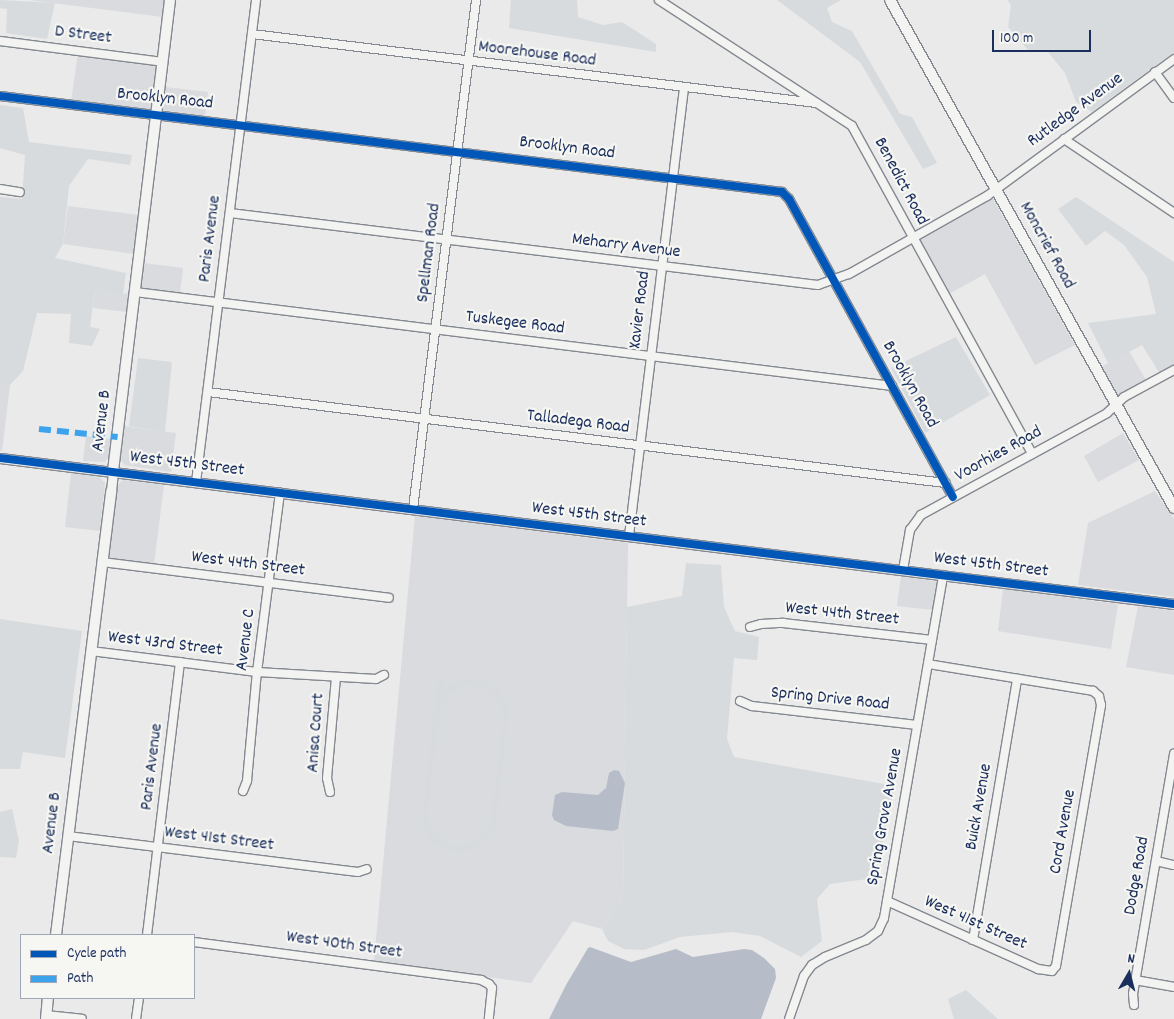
<!DOCTYPE html>
<style>
body{margin:0}
#map{position:relative;width:1174px;height:1019px;overflow:hidden;background:#e9eae9;font-family:Dekko,sans-serif}
div>[style]{position:absolute}
.built>*{inset:0;background:#d9dbde}
.green>*{inset:0;background:#d8dbde}
.water>*{inset:0;background:#b7bdc8}
.roads{filter:drop-shadow(1px 0 #848890) drop-shadow(-1px 0 #848890) drop-shadow(0 1px #848890) drop-shadow(0 -1px #848890)}
.minor>*{height:8px;margin:-4px;padding:0 4px;transform-origin:4px;border-radius:4px;background:#f3f3f2}
.tertiary>*{height:9px;margin:-4.5px;padding:0 4.5px;transform-origin:4.5px;border-radius:4.5px;background:#f3f3f2}
.secondary>*{height:10px;margin:-5px;padding:0 5px;transform-origin:5px;border-radius:5px;background:#f3f3f2}
.quiet>*{height:6px;margin-top:-3px;transform-origin:0;background:repeating-linear-gradient(90deg,#3da3ed 0 12px,transparent 0 18px)}
.cycleway>*{height:8px;margin:-4px;padding:0 4px;transform-origin:4px;border-radius:4px;background:#0057b8}
span{translate:-50% -50%;white-space:nowrap;text-align:center;line-height:1.15;-webkit-text-stroke:4.5px #f6f6f2;paint-order:stroke}
.street-label{font-size:18px;color:#1b2f5e}
.legend{position:absolute;left:20px;top:934px;width:175px;height:65px;box-sizing:border-box;background:#f6f6f2;border:1px solid #9ea6b7;margin:0;padding:6px 9px;list-style:none;font-size:15px;color:#1b2f5e}
.legend li{display:flex;align-items:center;gap:10px;height:25px}
.legend b{width:25px;border:1px solid #9ea6b7}
.north{position:absolute;left:1104px;top:949px;width:50px;height:50px;-webkit-text-stroke:4px #f6f6f2;paint-order:stroke;rotate:8deg;font-size:14px;font-weight:700;line-height:20px;text-align:center;color:#1b2f5e}
.north::after{content:'';display:block;margin:auto;width:18px;height:22px;background:#1b2f5e;clip-path:polygon(50% 0,100% 100%,50% 72%,0 100%)}
.scale{position:absolute;left:992px;top:30px;width:99px;height:22px;box-sizing:border-box;border:2px solid #1b2f5e;border-top:0;padding-left:6px;font-size:15px;line-height:18px;white-space:nowrap;color:#1b2f5e;-webkit-text-stroke:4px #f6f6f2;paint-order:stroke}
</style>
<div id="map">
<div class="built">
<div style="clip-path:polygon(29px 0,165px 0,163px 17px)"></div>
<div style="clip-path:polygon(78px 53px,157px 64px,151px 112px,71px 102px)"></div>
<div style="clip-path:polygon(165px 87px,208px 92px,205px 116px,162px 110px)"></div>
<div style="clip-path:polygon(992px 197px,1075px 345px,1035px 365px,985px 274px,949px 294px,918px 239px)"></div>
<div style="clip-path:polygon(68px 206px,139px 215px,134px 254px,63px 244px)"></div>
<div style="clip-path:polygon(144px 263px,183px 268px,180px 294px,141px 290px)"></div>
<div style="clip-path:polygon(95px 290px,129px 294px,127px 312px,93px 308px)"></div>
<div style="clip-path:polygon(1129px 351px,1150px 387px,1121px 403px,1101px 367px)"></div>
<div style="clip-path:polygon(0 384px,10px 385px,2px 451px,0 451px)"></div>
<div style="clip-path:polygon(124px 426px,176px 433px,171px 472px,124px 465px,120px 457px)"></div>
<div style="clip-path:polygon(1123px 433px,1139px 460px,1098px 482px,1084px 456px)"></div>
<div style="clip-path:polygon(86px 436px,111px 439px,109px 456px,105px 462px,83px 461px)"></div>
<div style="clip-path:polygon(71px 473px,99px 477px,105px 483px,100px 531px,65px 527px)"></div>
<div style="clip-path:polygon(123px 480px,164px 485px,154px 564px,107px 558px,117px 485px)"></div>
<div style="clip-path:polygon(1155px 491px,1174px 519px,1174px 597px,1078px 585px,1088px 523px)"></div>
<div style="clip-path:polygon(415px 516px,628px 543px,623px 897px,602px 929px,573px 921px,531px 983px,374px 961px)"></div>
<div style="clip-path:polygon(901px 576px,938px 582px,933px 610px,897px 606px)"></div>
<div style="clip-path:polygon(1003px 589px,1118px 604px,1111px 649px,998px 631px)"></div>
<div style="clip-path:polygon(1138px 606px,1174px 611px,1174px 675px,1126px 667px)"></div>
</div>
<div class="green">
<div style="clip-path:polygon(0 0,55px 3px,47px 39px,6px 33px,7px 9px,0 8px)"></div>
<div style="clip-path:polygon(511px 0,577px 0,578px 17px,603px 25px,622px 22px,656px 44px,656px 52px,509px 28px)"></div>
<div style="clip-path:polygon(777px 0,841px 0,827px 8px,832px 22px,852px 31px,900px 114px,912px 117px,937px 163px,923px 169px,860px 62px)"></div>
<div style="clip-path:polygon(1007px 0,1174px 0,1174px 52px,1092px 112px,1076px 102px,1065px 73px,1048px 52px,1029px 51px,1008px 27px,1011px 5px)"></div>
<div style="clip-path:polygon(0 105px,23px 108px,29px 142px,132px 155px,130px 165px,88px 159px,69px 186px,63px 244px,55px 258px,126px 273px,123px 294px,95px 290px,90px 327px,100px 329px,92px 346px,69px 343px,71px 314px,37px 313px,23px 371px,10px 385px,0 384px,0 197px,22px 199px,25px 155px,0 148px)"></div>
<div style="clip-path:polygon(1076px 197px,1174px 262px,1174px 367px,1160px 374px,1142px 345px,1108px 363px,1088px 323px,1156px 314px,1147px 277px,1124px 245px,1105px 231px,1086px 246px,1058px 209px)"></div>
<div style="clip-path:polygon(956px 337px,990px 395px,925px 433px,891px 368px)"></div>
<div style="clip-path:polygon(138px 358px,172px 362px,165px 432px,129px 426px)"></div>
<div style="clip-path:polygon(686px 563px,721px 565px,724px 607px,735px 631px,759px 637px,757px 660px,734px 658px,727px 739px,734px 757px,895px 786px,875px 878px,830px 884px,817px 899px,822px 941px,801px 957px,760px 936px,732px 932px,680px 937px,644px 950px,624px 949px,608px 941px,602px 929px,623px 897px,627px 607px,682px 596px)"></div>
<div style="clip-path:polygon(0 619px,82px 631px,65px 758px,23px 752px,20px 769px,0 769px)"></div>
<div style="clip-path:polygon(evenodd,438px 675px,444px 676px,443px 691px,453px 683px,464px 679px,476px 679px,487px 682px,501px 693px,509px 709px,496px 825px,491px 836px,482px 845px,466px 852px,454px 852px,438px 846px,429px 838px,422px 822px,438px 675px,470px 685px,485px 688px,493px 693px,501px 706px,503px 721px,490px 824px,479px 840px,465px 846px,455px 846px,445px 843px,434px 834px,429px 825px,427px 811px,441px 707px,452px 691px,470px 685px)"></div>
<div style="clip-path:polygon(12px 809px,19px 841px,16px 858px,0 857px,0 812px)"></div>
<div style="clip-path:polygon(966px 990px,998px 1019px,954px 1019px,948px 999px)"></div>
</div>
<div class="water">
<div style="clip-path:polygon(614px 770px,619px 771px,625px 783px,618px 829px,613px 831px,566px 826px,554px 820px,552px 815px,555px 795px,562px 792px,598px 795px,606px 788px,609px 773px)"></div>
<div style="clip-path:polygon(590px 947px,631px 962px,676px 949px,693px 957px,744px 949px,752px 950px,764px 958px,775px 969px,776px 978px,761px 1019px,549px 1019px,566px 985px,588px 948px)"></div>
</div>
<div class="roads">
<div class="minor">
<div style="left:659px;top:0;width:230px;rotate:33.1deg"></div>
<div style="left:852px;top:126px;width:374px;rotate:61.2deg"></div>
<div style="left:252px;top:34px;width:568px;rotate:6.97deg"></div>
<div style="left:0;top:41px;width:164px;rotate:7.3deg"></div>
<div style="left:1155px;top:72px;width:32px;rotate:54deg"></div>
<div style="left:0;top:96px;width:788px;rotate:7deg"></div>
<div style="left:782px;top:192px;width:10px;rotate:45deg"></div>
<div style="left:789px;top:199px;width:340px;rotate:61.2deg"></div>
<div style="left:1064px;top:139px;width:133px;rotate:33.9deg"></div>
<div style="left:0;top:189px;width:20px;rotate:9deg"></div>
<div style="left:230px;top:213px;width:592px;rotate:6.98deg"></div>
<div style="left:818px;top:285px;width:33px;rotate:-20deg"></div>
<div style="left:849px;top:274px;width:159px;rotate:-29.5deg"></div>
<div style="left:987px;top:196px;width:232px;rotate:-36.2deg"></div>
<div style="left:135px;top:292px;width:763px;rotate:7.08deg"></div>
<div style="left:208px;top:392px;width:743px;rotate:7.04deg"></div>
<div style="left:196px;top:482px;width:486px;rotate:-82.9deg"></div>
<div style="left:413px;top:509px;width:513px;rotate:-82.94deg"></div>
<div style="left:629px;top:536px;width:451px;rotate:-83deg"></div>
<div style="left:102px;top:562px;width:289px;rotate:7.1deg"></div>
<div style="left:903px;top:570px;width:41px;rotate:-80.1deg"></div>
<div style="left:910px;top:530px;width:19px;rotate:-54deg"></div>
<div style="left:921px;top:515px;width:212px;rotate:-28.7deg"></div>
<div style="left:1107px;top:413px;width:23px;rotate:-43deg"></div>
<div style="left:1124px;top:397px;width:57px;rotate:-28.4deg"></div>
<div style="left:750px;top:627px;width:11px;rotate:-15deg"></div>
<div style="left:761px;top:624px;width:22px;rotate:-3deg"></div>
<div style="left:783px;top:623px;width:150px;rotate:6.5deg"></div>
<div style="left:91px;top:651px;width:167px;rotate:7.2deg"></div>
<div style="left:257px;top:672px;width:119px;rotate:3.4deg"></div>
<div style="left:376px;top:679px;width:9px;rotate:-27deg"></div>
<div style="left:740px;top:701px;width:13px;rotate:23deg"></div>
<div style="left:752px;top:706px;width:166px;rotate:6.6deg"></div>
<div style="left:243px;top:791px;width:11px;rotate:-68deg"></div>
<div style="left:247px;top:781px;width:109px;rotate:-84.8deg"></div>
<div style="left:257px;top:672px;width:181px;rotate:-82.7deg"></div>
<div style="left:330px;top:792px;width:14px;rotate:-102deg"></div>
<div style="left:327px;top:778px;width:101px;rotate:-84.9deg"></div>
<div style="left:68px;top:836px;width:292px;rotate:7.1deg"></div>
<div style="left:358px;top:872px;width:9px;rotate:-18deg"></div>
<div style="left:1156px;top:861px;width:18px;rotate:13deg"></div>
<div style="left:887px;top:901px;width:166px;rotate:24.2deg"></div>
<div style="left:1038px;top:969px;width:14px;rotate:8deg"></div>
<div style="left:1052px;top:971px;width:6px;rotate:-51deg"></div>
<div style="left:1056px;top:966px;width:265px;rotate:-80.2deg"></div>
<div style="left:1101px;top:705px;width:9px;rotate:-103deg"></div>
<div style="left:1099px;top:696px;width:8px;rotate:-140deg"></div>
<div style="left:1093px;top:691px;width:167px;rotate:-170.7deg"></div>
<div style="left:147px;top:935px;width:275px;rotate:-83.1deg"></div>
<div style="left:973px;top:940px;width:265px;rotate:-80.4deg"></div>
<div style="left:194px;top:942px;width:290px;rotate:7.5deg"></div>
<div style="left:481px;top:980px;width:9px;rotate:27deg"></div>
<div style="left:489px;top:984px;width:5px;rotate:53deg"></div>
<div style="left:492px;top:988px;width:31px;rotate:96deg"></div>
<div style="left:1135px;top:980px;width:40px;rotate:10deg"></div>
<div style="left:1134px;top:1005px;width:11px;rotate:-95deg"></div>
<div style="left:1133px;top:994px;width:244px;rotate:-80.3deg"></div>
<div style="left:46px;top:1015px;width:36px;rotate:6deg"></div>
<div style="left:136px;top:1019px;width:21px;rotate:-82deg"></div>
<div style="left:789px;top:1019px;width:46px;rotate:-70.8deg"></div>
<div style="left:804px;top:976px;width:14px;rotate:-54deg"></div>
<div style="left:812px;top:965px;width:15px;rotate:-32deg"></div>
<div style="left:825px;top:957px;width:44px;rotate:-22.5deg"></div>
<div style="left:866px;top:940px;width:15px;rotate:-37deg"></div>
<div style="left:878px;top:931px;width:14px;rotate:-65deg"></div>
<div style="left:884px;top:918px;width:348px;rotate:-80.2deg"></div>
</div>
<div class="tertiary">
<div style="left:0;top:458px;width:1183px;rotate:7.09deg"></div>
<div style="left:111px;top:491px;width:20px;rotate:-84deg"></div>
</div>
<div class="secondary">
<div style="left:890px;top:0;width:582px;rotate:60.79deg"></div>
<div style="left:113px;top:471px;width:474px;rotate:-83.1deg"></div>
<div style="left:56px;top:935px;width:447px;rotate:-82.9deg"></div>
<div style="left:46px;top:1019px;width:21px;rotate:-85deg"></div>
</div>
</div>
<div class="quiet">
<div style="left:39px;top:429px;width:79px;rotate:5.8deg"></div>
</div>
<div class="cycleway">
<div style="left:0;top:96px;width:788px;rotate:7deg"></div>
<div style="left:782px;top:192px;width:10px;rotate:45deg"></div>
<div style="left:789px;top:199px;width:340px;rotate:61.2deg"></div>
<div style="left:0;top:458px;width:1183px;rotate:7.09deg"></div>
</div>
<div class="street-label">
<span style="left:83px;top:36px;rotate:7deg">D Street</span>
<span style="left:537px;top:55px;rotate:7deg">Moorehouse Road</span>
<span style="left:165px;top:100px;rotate:6deg">Brooklyn Road</span>
<span style="left:1076px;top:111px;rotate:-36deg">Rutledge Avenue</span>
<span style="left:567px;top:149px;rotate:7deg">Brooklyn Road</span>
<span style="left:900px;top:182px;rotate:62deg">Benedict Road</span>
<span style="left:211px;top:239px;rotate:-83deg">Paris Avenue</span>
<span style="left:1046px;top:246px;rotate:61deg">Moncrief Road</span>
<span style="left:626px;top:247px;rotate:7deg">Meharry Avenue</span>
<span style="left:430px;top:253px;rotate:-83deg">Spellman Road</span>
<span style="left:641px;top:310px;rotate:-83deg">Xavier Road</span>
<span style="left:515px;top:324px;rotate:7deg">Tuskegee Road</span>
<span style="left:909px;top:385px;rotate:61deg">Brooklyn Road</span>
<span style="left:103px;top:421px;rotate:-83deg">Avenue B</span>
<span style="left:578px;top:423px;rotate:7deg">Talladega Road</span>
<span style="left:999px;top:455px;rotate:-29deg">Voorhies Road</span>
<span style="left:187px;top:465px;rotate:7deg">West 45th Street</span>
<span style="left:589px;top:516px;rotate:7deg">West 45th Street</span>
<span style="left:248px;top:565px;rotate:7deg">West 44th Street</span>
<span style="left:991px;top:566px;rotate:7deg">West 45th Street</span>
<span style="left:842px;top:615px;rotate:6deg">West 44th Street</span>
<span style="left:247px;top:640px;rotate:-83deg">Avenue C</span>
<span style="left:165px;top:645px;rotate:7deg">West 43rd Street</span>
<span style="left:830px;top:700px;rotate:6deg">Spring Drive Road</span>
<span style="left:317px;top:733px;rotate:-86deg">Anisa Court</span>
<span style="left:153px;top:767px;rotate:-83deg">Paris Avenue</span>
<span style="left:980px;top:807px;rotate:-80deg">Buick Avenue</span>
<span style="left:886px;top:817px;rotate:-80deg">Spring Grove Avenue</span>
<span style="left:53px;top:823px;rotate:-83deg">Avenue B</span>
<span style="left:1064px;top:832px;rotate:-80deg">Cord Avenue</span>
<span style="left:219px;top:840px;rotate:7deg">West 41st Street</span>
<span style="left:1138px;top:876px;rotate:-80deg">Dodge Road</span>
<span style="left:975px;top:924px;rotate:24deg">West 41st Street</span>
<span style="left:344px;top:946px;rotate:8deg">West 40th Street</span>
</div>
<ul class="legend">
<li><b style="height:6px;background:#0057b8"></b>Cycle path</li>
<li><b style="height:6px;background:#3da3ed"></b>Path</li>
</ul>
<div class="north">N</div>
<div class="scale">100 m</div>
</div>
